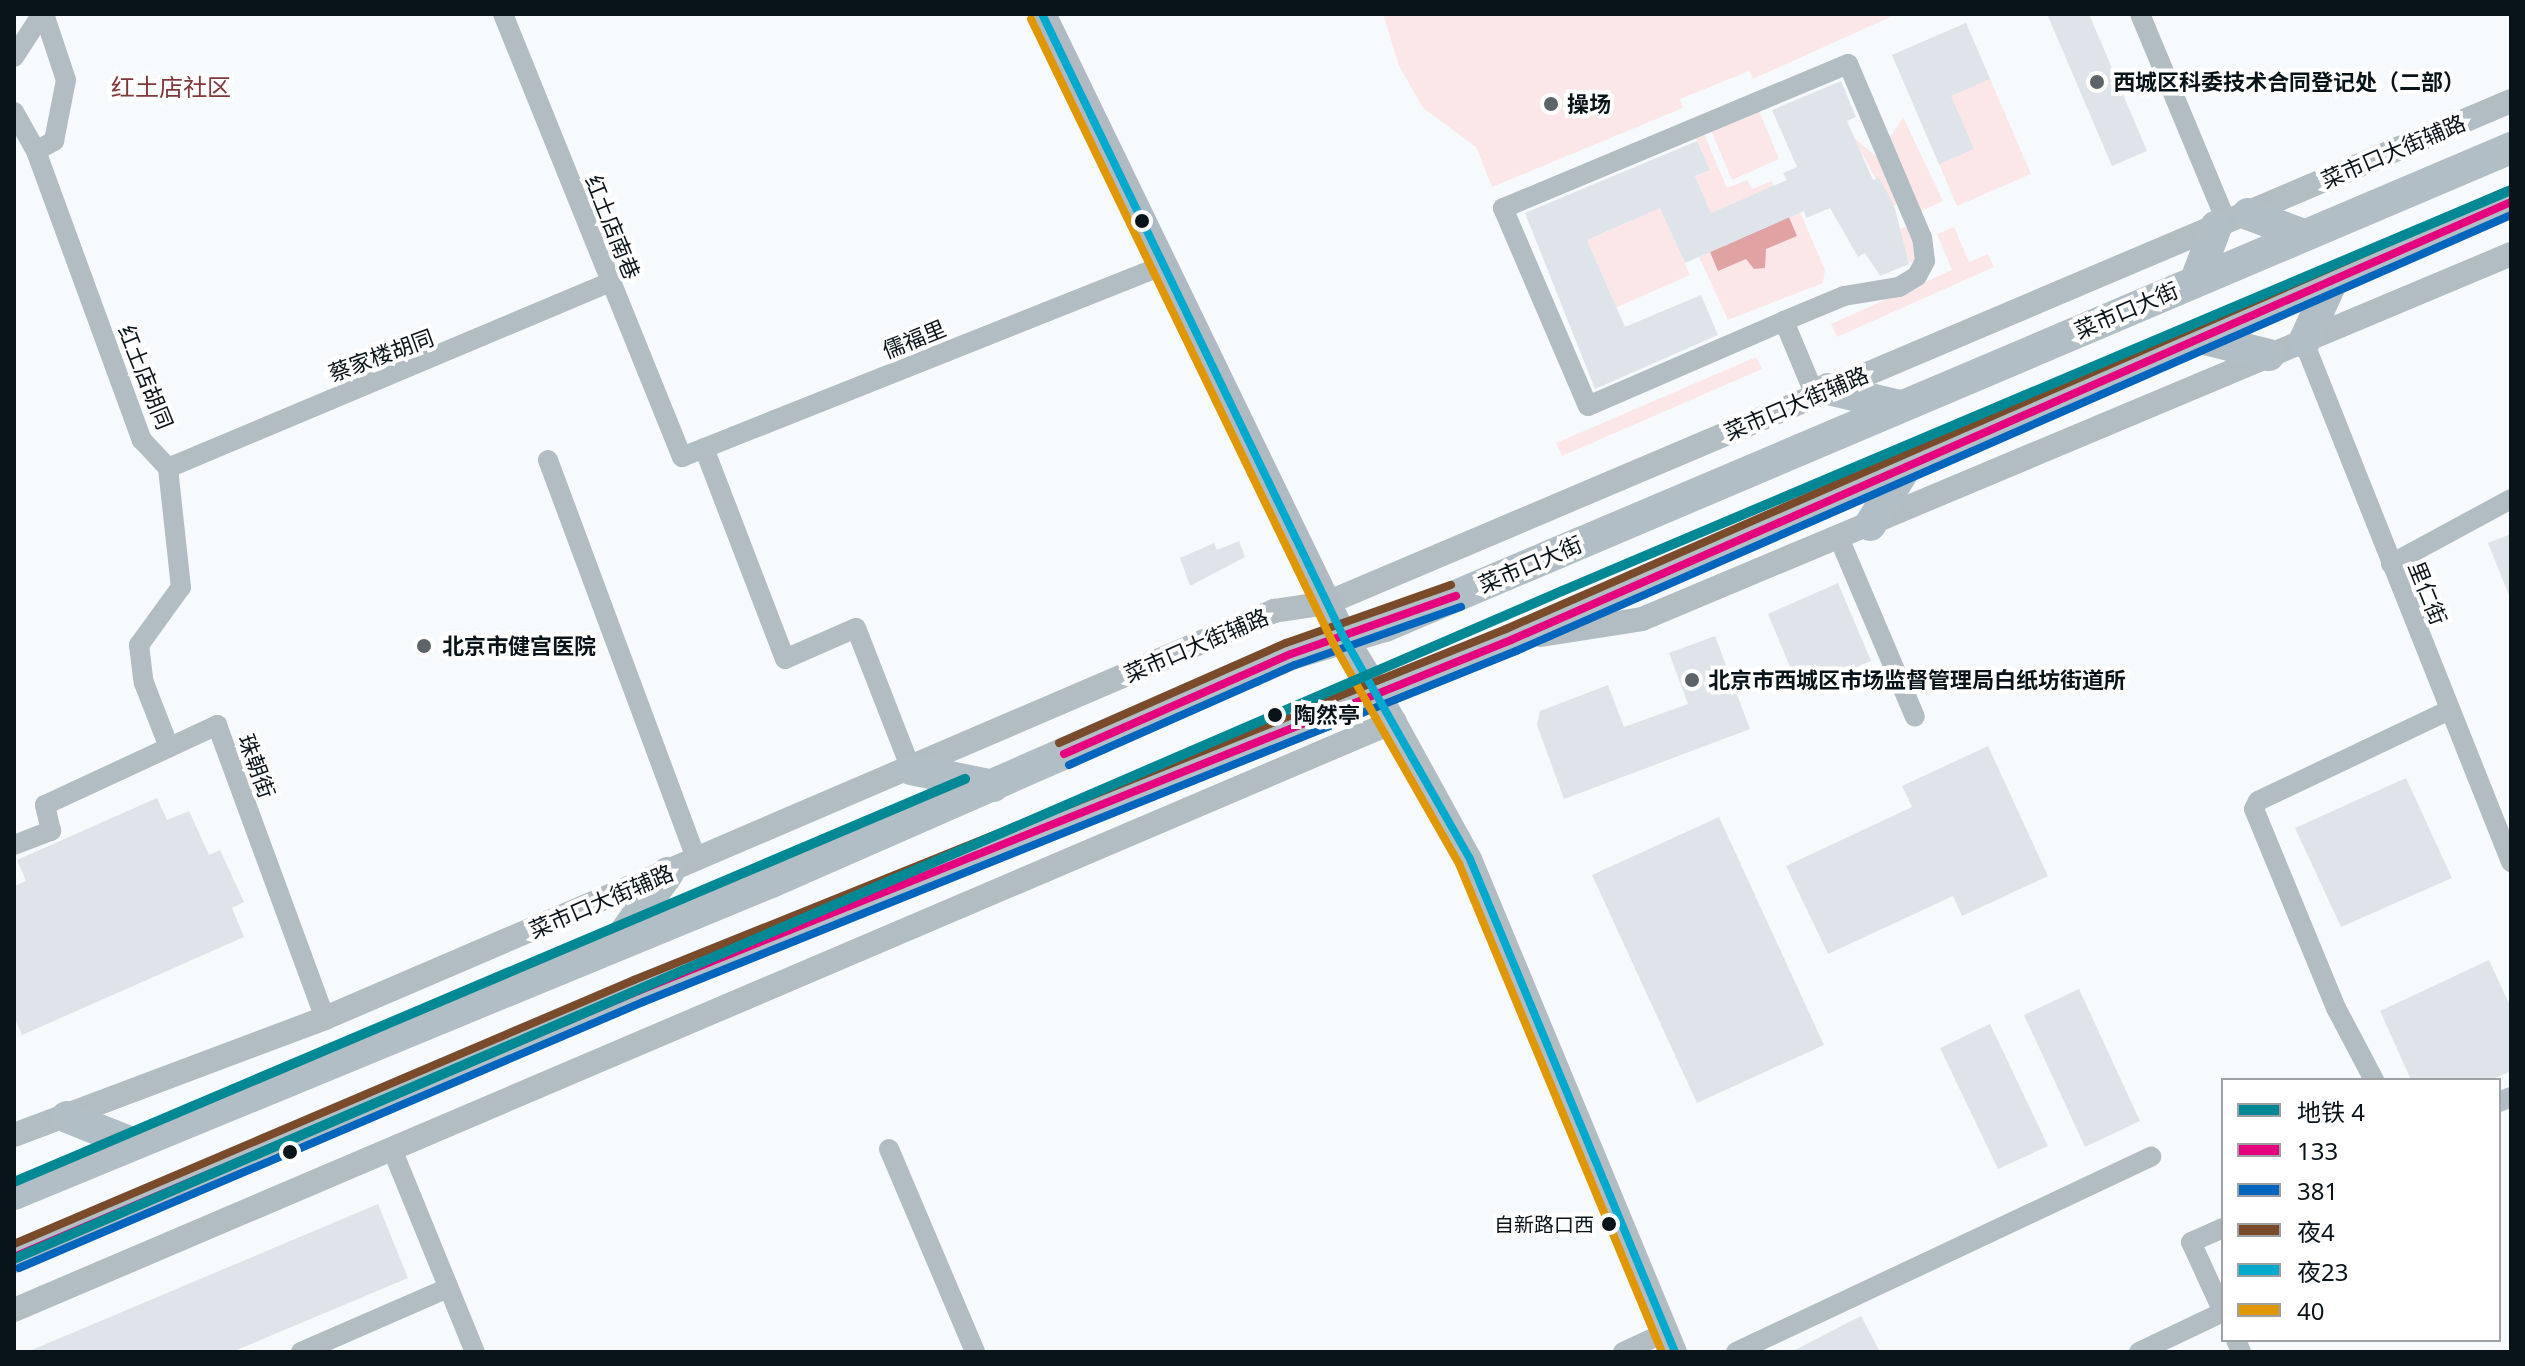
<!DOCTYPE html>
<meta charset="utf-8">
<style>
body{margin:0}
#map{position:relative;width:2525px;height:1366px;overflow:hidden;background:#f7fafd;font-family:"Noto Sans","Noto Sans SC",sans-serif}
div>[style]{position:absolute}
.green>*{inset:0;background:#fbe7e8}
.water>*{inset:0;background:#e1a2a4}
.building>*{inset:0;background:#dee4ea}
.minor>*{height:20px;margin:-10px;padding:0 10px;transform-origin:10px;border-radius:10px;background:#b1bcc3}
.tertiary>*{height:24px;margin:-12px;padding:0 12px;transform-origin:12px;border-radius:12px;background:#b1bcc3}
.secondary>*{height:28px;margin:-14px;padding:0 14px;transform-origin:14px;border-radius:14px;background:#afbac2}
.primary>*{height:32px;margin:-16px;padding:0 16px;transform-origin:16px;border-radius:16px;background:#b1bec5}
.bus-1>*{height:8px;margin:-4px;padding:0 4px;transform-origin:4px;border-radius:4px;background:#e5007d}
.bus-2>*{height:8px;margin:-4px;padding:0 4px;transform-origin:4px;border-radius:4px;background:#0065bd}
.bus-3>*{height:8px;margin:-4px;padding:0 4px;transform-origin:4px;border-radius:4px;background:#7a4b2a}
.bus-4>*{height:8px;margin:-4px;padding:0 4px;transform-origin:4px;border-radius:4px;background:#00a9ce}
.bus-5>*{height:8px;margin:-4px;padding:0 4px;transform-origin:4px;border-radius:4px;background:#df9703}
.metro-1>*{height:10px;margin:-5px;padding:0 5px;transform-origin:5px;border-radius:5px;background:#008994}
.dots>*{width:22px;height:22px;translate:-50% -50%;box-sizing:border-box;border:4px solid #fff;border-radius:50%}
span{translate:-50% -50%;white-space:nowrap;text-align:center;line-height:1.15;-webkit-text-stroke:8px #fff;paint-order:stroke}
.bus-label{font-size:20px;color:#09131a}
.right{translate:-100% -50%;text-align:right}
.poi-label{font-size:22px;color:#09131a;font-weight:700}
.left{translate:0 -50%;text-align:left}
.street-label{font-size:22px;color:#09131a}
.stop-label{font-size:22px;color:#09131a;font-weight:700}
.neighbourhood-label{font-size:24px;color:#7f373a}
.frame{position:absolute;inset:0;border:16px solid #09131a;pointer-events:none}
.legend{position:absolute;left:2221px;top:1078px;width:280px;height:264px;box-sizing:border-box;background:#fff;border:2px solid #9da1a3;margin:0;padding:10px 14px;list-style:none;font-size:24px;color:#09131a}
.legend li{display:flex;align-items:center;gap:16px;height:40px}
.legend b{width:40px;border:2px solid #9da1a3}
</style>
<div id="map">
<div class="green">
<div style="clip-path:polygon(1383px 14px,1897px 14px,1753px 79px,1749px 71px,1680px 99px,1683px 108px,1492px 187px,1476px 147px,1423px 108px,1399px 66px)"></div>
<div style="clip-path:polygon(1966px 23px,2031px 174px,1957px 206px,1892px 55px)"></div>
<div style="clip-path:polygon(1757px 106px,1779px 159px,1732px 180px,1709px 126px)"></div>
<div style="clip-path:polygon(1903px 117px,1943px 201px,1917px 213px,1889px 139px)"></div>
<div style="clip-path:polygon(1702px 129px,1727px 188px,1747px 180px,1752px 189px,1772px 181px,1774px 186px,1711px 213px,1695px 176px,1710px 170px,1693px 132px)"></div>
<div style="clip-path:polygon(1853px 137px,1877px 157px,1903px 202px,1917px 260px,1910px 263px,1896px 231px,1909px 225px,1899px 203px,1891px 207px)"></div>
<div style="clip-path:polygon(1648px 180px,1690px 275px,1608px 311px,1612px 297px,1587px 240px,1631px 221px,1619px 193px)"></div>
<div style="clip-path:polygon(1800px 212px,1825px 270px,1823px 283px,1728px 320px,1699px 257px,1710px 252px,1746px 258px,1762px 269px,1766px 249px,1797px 236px,1789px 217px)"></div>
<div style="clip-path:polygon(1954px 227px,1969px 262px,1988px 254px,1994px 267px,1837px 337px,1831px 324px,1952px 270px,1937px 234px)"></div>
<div style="clip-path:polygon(1756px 357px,1762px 369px,1562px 456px,1556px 443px)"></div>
</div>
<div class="water">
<div style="clip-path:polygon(1789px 217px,1797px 236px,1766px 249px,1765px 268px,1754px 269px,1746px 259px,1718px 271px,1710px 252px)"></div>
</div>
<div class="building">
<div style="clip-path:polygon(2047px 14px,2089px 14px,2147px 151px,2112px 166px)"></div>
<div style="clip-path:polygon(1966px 23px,1990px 79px,1951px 96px,1974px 149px,1939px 164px,1892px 55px)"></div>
<div style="clip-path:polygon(1841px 81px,1856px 117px,1847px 121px,1873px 180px,1879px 178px,1894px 205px,1909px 264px,1880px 276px,1865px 253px,1858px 257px,1830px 208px,1806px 218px,1804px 211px,1685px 263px,1660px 208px,1587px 240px,1625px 327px,1701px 295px,1718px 335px,1595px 389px,1525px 213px,1697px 141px,1710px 170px,1695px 176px,1711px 213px,1787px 180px,1783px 173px,1797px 167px,1772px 110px)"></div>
<div style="clip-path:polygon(2511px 534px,2511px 598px,2510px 598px,2488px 543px)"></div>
<div style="clip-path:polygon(1239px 541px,1245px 557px,1190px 586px,1180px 558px,1214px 543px,1217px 550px)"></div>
<div style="clip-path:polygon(1838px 583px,1871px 661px,1800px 691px,1768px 614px)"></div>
<div style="clip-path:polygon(1715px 636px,1750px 729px,1564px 799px,1537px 725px,1540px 711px,1608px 685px,1624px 727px,1688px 704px,1669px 653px)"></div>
<div style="clip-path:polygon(1988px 746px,2048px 876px,1962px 916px,1953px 896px,1828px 954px,1786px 866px,1912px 807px,1902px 786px)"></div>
<div style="clip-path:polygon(2406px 778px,2452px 878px,2341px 927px,2295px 828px)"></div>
<div style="clip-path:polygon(157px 798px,167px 820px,189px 811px,209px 855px,220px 850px,244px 902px,232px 908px,244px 937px,22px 1035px,14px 1017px,14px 886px,26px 881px,17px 860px)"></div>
<div style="clip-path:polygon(1719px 817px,1824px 1045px,1697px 1103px,1592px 875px)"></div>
<div style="clip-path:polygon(2489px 960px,2511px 1008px,2511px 1071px,2491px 1080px,2411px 1080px,2380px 1011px)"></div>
<div style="clip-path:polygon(2079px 989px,2140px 1121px,2085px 1147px,2024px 1015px)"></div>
<div style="clip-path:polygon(1990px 1024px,2048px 1146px,1998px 1169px,1940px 1048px)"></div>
<div style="clip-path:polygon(378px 1204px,408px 1278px,232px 1352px,27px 1352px)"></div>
<div style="clip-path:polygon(1861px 1316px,1880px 1352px,1791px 1352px)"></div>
</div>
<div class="minor">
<div style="left:503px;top:14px;width:478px;rotate:68deg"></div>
<div style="left:682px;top:457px;width:519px;rotate:-21.72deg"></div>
<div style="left:2140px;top:14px;width:226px;rotate:67.4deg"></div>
<div style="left:14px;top:57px;width:48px;rotate:-57deg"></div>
<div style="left:14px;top:112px;width:45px;rotate:60.6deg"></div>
<div style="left:36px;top:151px;width:308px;rotate:69.9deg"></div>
<div style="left:142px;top:440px;width:38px;rotate:47deg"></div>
<div style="left:168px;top:468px;width:120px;rotate:83.8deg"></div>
<div style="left:181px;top:587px;width:72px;rotate:125.9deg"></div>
<div style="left:139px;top:645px;width:38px;rotate:83deg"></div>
<div style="left:144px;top:683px;width:69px;rotate:68.7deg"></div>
<div style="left:36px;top:151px;width:21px;rotate:-29deg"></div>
<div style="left:54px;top:141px;width:62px;rotate:-78.9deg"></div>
<div style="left:66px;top:80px;width:70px;rotate:-108.4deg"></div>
<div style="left:1784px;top:321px;width:65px;rotate:-22.6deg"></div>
<div style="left:1844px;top:296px;width:56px;rotate:-9.3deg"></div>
<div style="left:1899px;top:287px;width:21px;rotate:-31deg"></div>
<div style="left:1917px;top:276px;width:17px;rotate:-62deg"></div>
<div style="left:1925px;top:261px;width:23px;rotate:-97deg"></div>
<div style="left:1922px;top:238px;width:189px;rotate:-113deg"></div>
<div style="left:1848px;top:64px;width:374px;rotate:157.3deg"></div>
<div style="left:1503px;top:208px;width:215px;rotate:66.8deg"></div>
<div style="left:1588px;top:406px;width:214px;rotate:-23.4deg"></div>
<div style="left:1784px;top:321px;width:80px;rotate:67.3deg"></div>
<div style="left:2304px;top:342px;width:560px;rotate:68.29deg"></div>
<div style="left:704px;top:448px;width:226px;rotate:69deg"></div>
<div style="left:785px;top:659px;width:77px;rotate:-23.6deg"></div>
<div style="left:856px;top:628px;width:151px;rotate:68.7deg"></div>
<div style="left:548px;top:460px;width:427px;rotate:69.6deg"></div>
<div style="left:168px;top:468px;width:477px;rotate:-22.8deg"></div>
<div style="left:1839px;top:538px;width:194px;rotate:67deg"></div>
<div style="left:2391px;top:564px;width:136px;rotate:-28.4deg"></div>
<div style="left:14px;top:845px;width:40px;rotate:-21deg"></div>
<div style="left:51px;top:831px;width:27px;rotate:-103deg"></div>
<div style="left:45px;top:805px;width:190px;rotate:-24.9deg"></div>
<div style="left:217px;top:725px;width:312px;rotate:69.8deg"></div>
<div style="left:2374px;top:1080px;width:81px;rotate:-117.8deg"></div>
<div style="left:2336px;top:1008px;width:215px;rotate:-112.4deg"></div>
<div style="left:2254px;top:809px;width:9px;rotate:-63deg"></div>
<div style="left:2258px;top:801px;width:212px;rotate:-25.4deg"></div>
<div style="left:2499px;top:1102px;width:13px;rotate:-23deg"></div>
<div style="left:392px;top:1149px;width:219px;rotate:67.8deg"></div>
<div style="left:889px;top:1149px;width:220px;rotate:67deg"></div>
<div style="left:2223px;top:1228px;width:35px;rotate:156deg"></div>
<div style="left:2191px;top:1242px;width:77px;rotate:65.4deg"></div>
<div style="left:2236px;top:1340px;width:13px;rotate:67deg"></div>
<div style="left:301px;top:1352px;width:160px;rotate:-23.5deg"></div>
<div style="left:1623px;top:1352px;width:47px;rotate:-24.9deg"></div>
<div style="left:1736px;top:1352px;width:459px;rotate:-25.2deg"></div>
<div style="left:2139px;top:1352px;width:93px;rotate:-25.5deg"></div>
</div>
<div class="tertiary">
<div style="left:1541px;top:635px;width:102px;rotate:-9deg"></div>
<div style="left:1642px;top:619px;width:943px;rotate:-22.78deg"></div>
<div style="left:1388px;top:710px;width:170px;rotate:61.2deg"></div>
<div style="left:1470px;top:859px;width:534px;rotate:67.42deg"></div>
<div style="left:14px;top:1135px;width:332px;rotate:-20.6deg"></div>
<div style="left:325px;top:1018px;width:1033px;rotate:-23.21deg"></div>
<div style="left:1274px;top:611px;width:54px;rotate:-8.6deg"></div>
<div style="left:1327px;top:603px;width:1286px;rotate:-22.98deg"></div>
<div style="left:14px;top:1310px;width:1501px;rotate:-23.1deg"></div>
</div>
<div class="secondary">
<div style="left:1042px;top:14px;width:693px;rotate:64.17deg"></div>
<div style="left:1344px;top:638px;width:66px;rotate:58.7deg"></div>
</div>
<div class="primary">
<div style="left:2248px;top:214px;width:60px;rotate:20.6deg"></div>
<div style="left:2196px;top:280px;width:57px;rotate:-69.3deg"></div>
<div style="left:2201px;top:338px;width:70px;rotate:14deg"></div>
<div style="left:2304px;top:342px;width:69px;rotate:-65.3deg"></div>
<div style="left:1828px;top:389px;width:74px;rotate:13.3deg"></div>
<div style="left:1870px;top:525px;width:70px;rotate:-58.3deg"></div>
<div style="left:911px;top:769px;width:84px;rotate:11.7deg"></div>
<div style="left:616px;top:945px;width:89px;rotate:-54.2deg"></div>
<div style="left:67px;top:1117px;width:72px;rotate:21.9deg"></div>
<div style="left:14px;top:1194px;width:819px;rotate:-22.4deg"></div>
<div style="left:771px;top:882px;width:568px;rotate:-23.68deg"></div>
<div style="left:1291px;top:654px;width:98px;rotate:-16.6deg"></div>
<div style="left:1385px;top:626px;width:1223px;rotate:-23deg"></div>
<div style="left:14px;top:1257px;width:678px;rotate:-23.09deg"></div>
<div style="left:638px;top:991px;width:941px;rotate:-21.9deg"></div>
<div style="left:1511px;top:640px;width:1092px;rotate:-23.65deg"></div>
</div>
<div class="bus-1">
<div style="left:1064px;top:754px;width:248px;rotate:-23.8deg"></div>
<div style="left:1291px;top:654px;width:175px;rotate:-19.4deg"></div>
<div style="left:14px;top:1257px;width:678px;rotate:-23.09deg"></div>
<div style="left:638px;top:991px;width:941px;rotate:-21.9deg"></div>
<div style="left:1511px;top:640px;width:1092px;rotate:-23.65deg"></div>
</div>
<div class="bus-2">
<div style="left:1069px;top:765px;width:247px;rotate:-23.9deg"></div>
<div style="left:1295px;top:665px;width:176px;rotate:-19.3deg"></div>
<div style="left:19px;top:1268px;width:678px;rotate:-23.09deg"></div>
<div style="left:643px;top:1002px;width:941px;rotate:-21.9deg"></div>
<div style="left:1516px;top:651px;width:1086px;rotate:-23.66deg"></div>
</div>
<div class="bus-3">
<div style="left:1059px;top:743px;width:248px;rotate:-23.8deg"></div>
<div style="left:1286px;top:643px;width:175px;rotate:-19.4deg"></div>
<div style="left:14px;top:1244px;width:674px;rotate:-23.06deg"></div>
<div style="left:634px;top:980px;width:940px;rotate:-21.93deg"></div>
<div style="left:1506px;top:629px;width:1092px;rotate:-23.65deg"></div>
</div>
<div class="bus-4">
<div style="left:1042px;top:14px;width:693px;rotate:64.17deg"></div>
<div style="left:1344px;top:638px;width:254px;rotate:60.3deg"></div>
<div style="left:1470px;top:859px;width:534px;rotate:67.42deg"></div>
</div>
<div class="bus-5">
<div style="left:1031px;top:19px;width:693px;rotate:64.17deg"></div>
<div style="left:1333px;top:643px;width:254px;rotate:60.3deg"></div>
<div style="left:1459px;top:864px;width:529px;rotate:67.41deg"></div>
</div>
<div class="metro-1">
<div style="left:14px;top:1182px;width:1033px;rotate:-22.97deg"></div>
<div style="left:14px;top:1259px;width:1686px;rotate:-23.34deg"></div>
<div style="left:1562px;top:591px;width:1030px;rotate:-22.91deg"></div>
</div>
<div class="dots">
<div style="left:2097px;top:82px;background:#5c6469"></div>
<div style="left:1551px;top:104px;background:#5c6469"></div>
<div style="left:1142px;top:221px;background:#09131a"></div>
<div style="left:424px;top:646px;background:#5c6469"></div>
<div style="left:1692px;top:680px;background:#5c6469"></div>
<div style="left:1275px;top:715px;background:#09131a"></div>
<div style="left:290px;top:1152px;background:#09131a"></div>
<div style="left:1609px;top:1224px;background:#09131a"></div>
</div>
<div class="bus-label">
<span class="right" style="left:1594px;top:1224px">自新路口西</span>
</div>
<div class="poi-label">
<span class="left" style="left:2113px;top:82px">西城区科委技术合同登记处（二部）</span>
<span class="left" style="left:1567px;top:104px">操场</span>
<span class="left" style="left:442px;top:646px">北京市健宫医院</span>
<span class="left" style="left:1708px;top:680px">北京市西城区市场监督管理局白纸坊街道所</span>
</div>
<div class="street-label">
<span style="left:2393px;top:151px;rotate:-23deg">菜市口大街辅路</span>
<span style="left:613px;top:227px;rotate:68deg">红土店南巷</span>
<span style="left:2126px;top:310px;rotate:-23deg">菜市口大街</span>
<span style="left:914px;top:339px;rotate:-22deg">儒福里</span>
<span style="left:381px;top:355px;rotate:-20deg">蔡家楼胡同</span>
<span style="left:146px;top:377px;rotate:68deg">红土店胡同</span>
<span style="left:1796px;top:403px;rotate:-23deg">菜市口大街辅路</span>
<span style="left:1530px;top:564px;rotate:-23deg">菜市口大街</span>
<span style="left:2428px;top:593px;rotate:68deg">里仁街</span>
<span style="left:1196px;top:645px;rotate:-23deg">菜市口大街辅路</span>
<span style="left:257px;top:766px;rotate:70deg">珠朝街</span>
<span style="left:601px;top:901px;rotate:-23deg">菜市口大街辅路</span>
</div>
<div class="stop-label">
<span class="left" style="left:1294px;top:715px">陶然亭</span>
</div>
<div class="neighbourhood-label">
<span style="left:171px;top:87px">红土店社区</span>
</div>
<div class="frame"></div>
<ul class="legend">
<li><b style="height:10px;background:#008994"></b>地铁 4</li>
<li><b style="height:10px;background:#e5007d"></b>133</li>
<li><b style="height:10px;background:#0065bd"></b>381</li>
<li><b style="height:10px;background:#7a4b2a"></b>夜4</li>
<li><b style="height:10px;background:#00a9ce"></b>夜23</li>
<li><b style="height:10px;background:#df9703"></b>40</li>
</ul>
</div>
